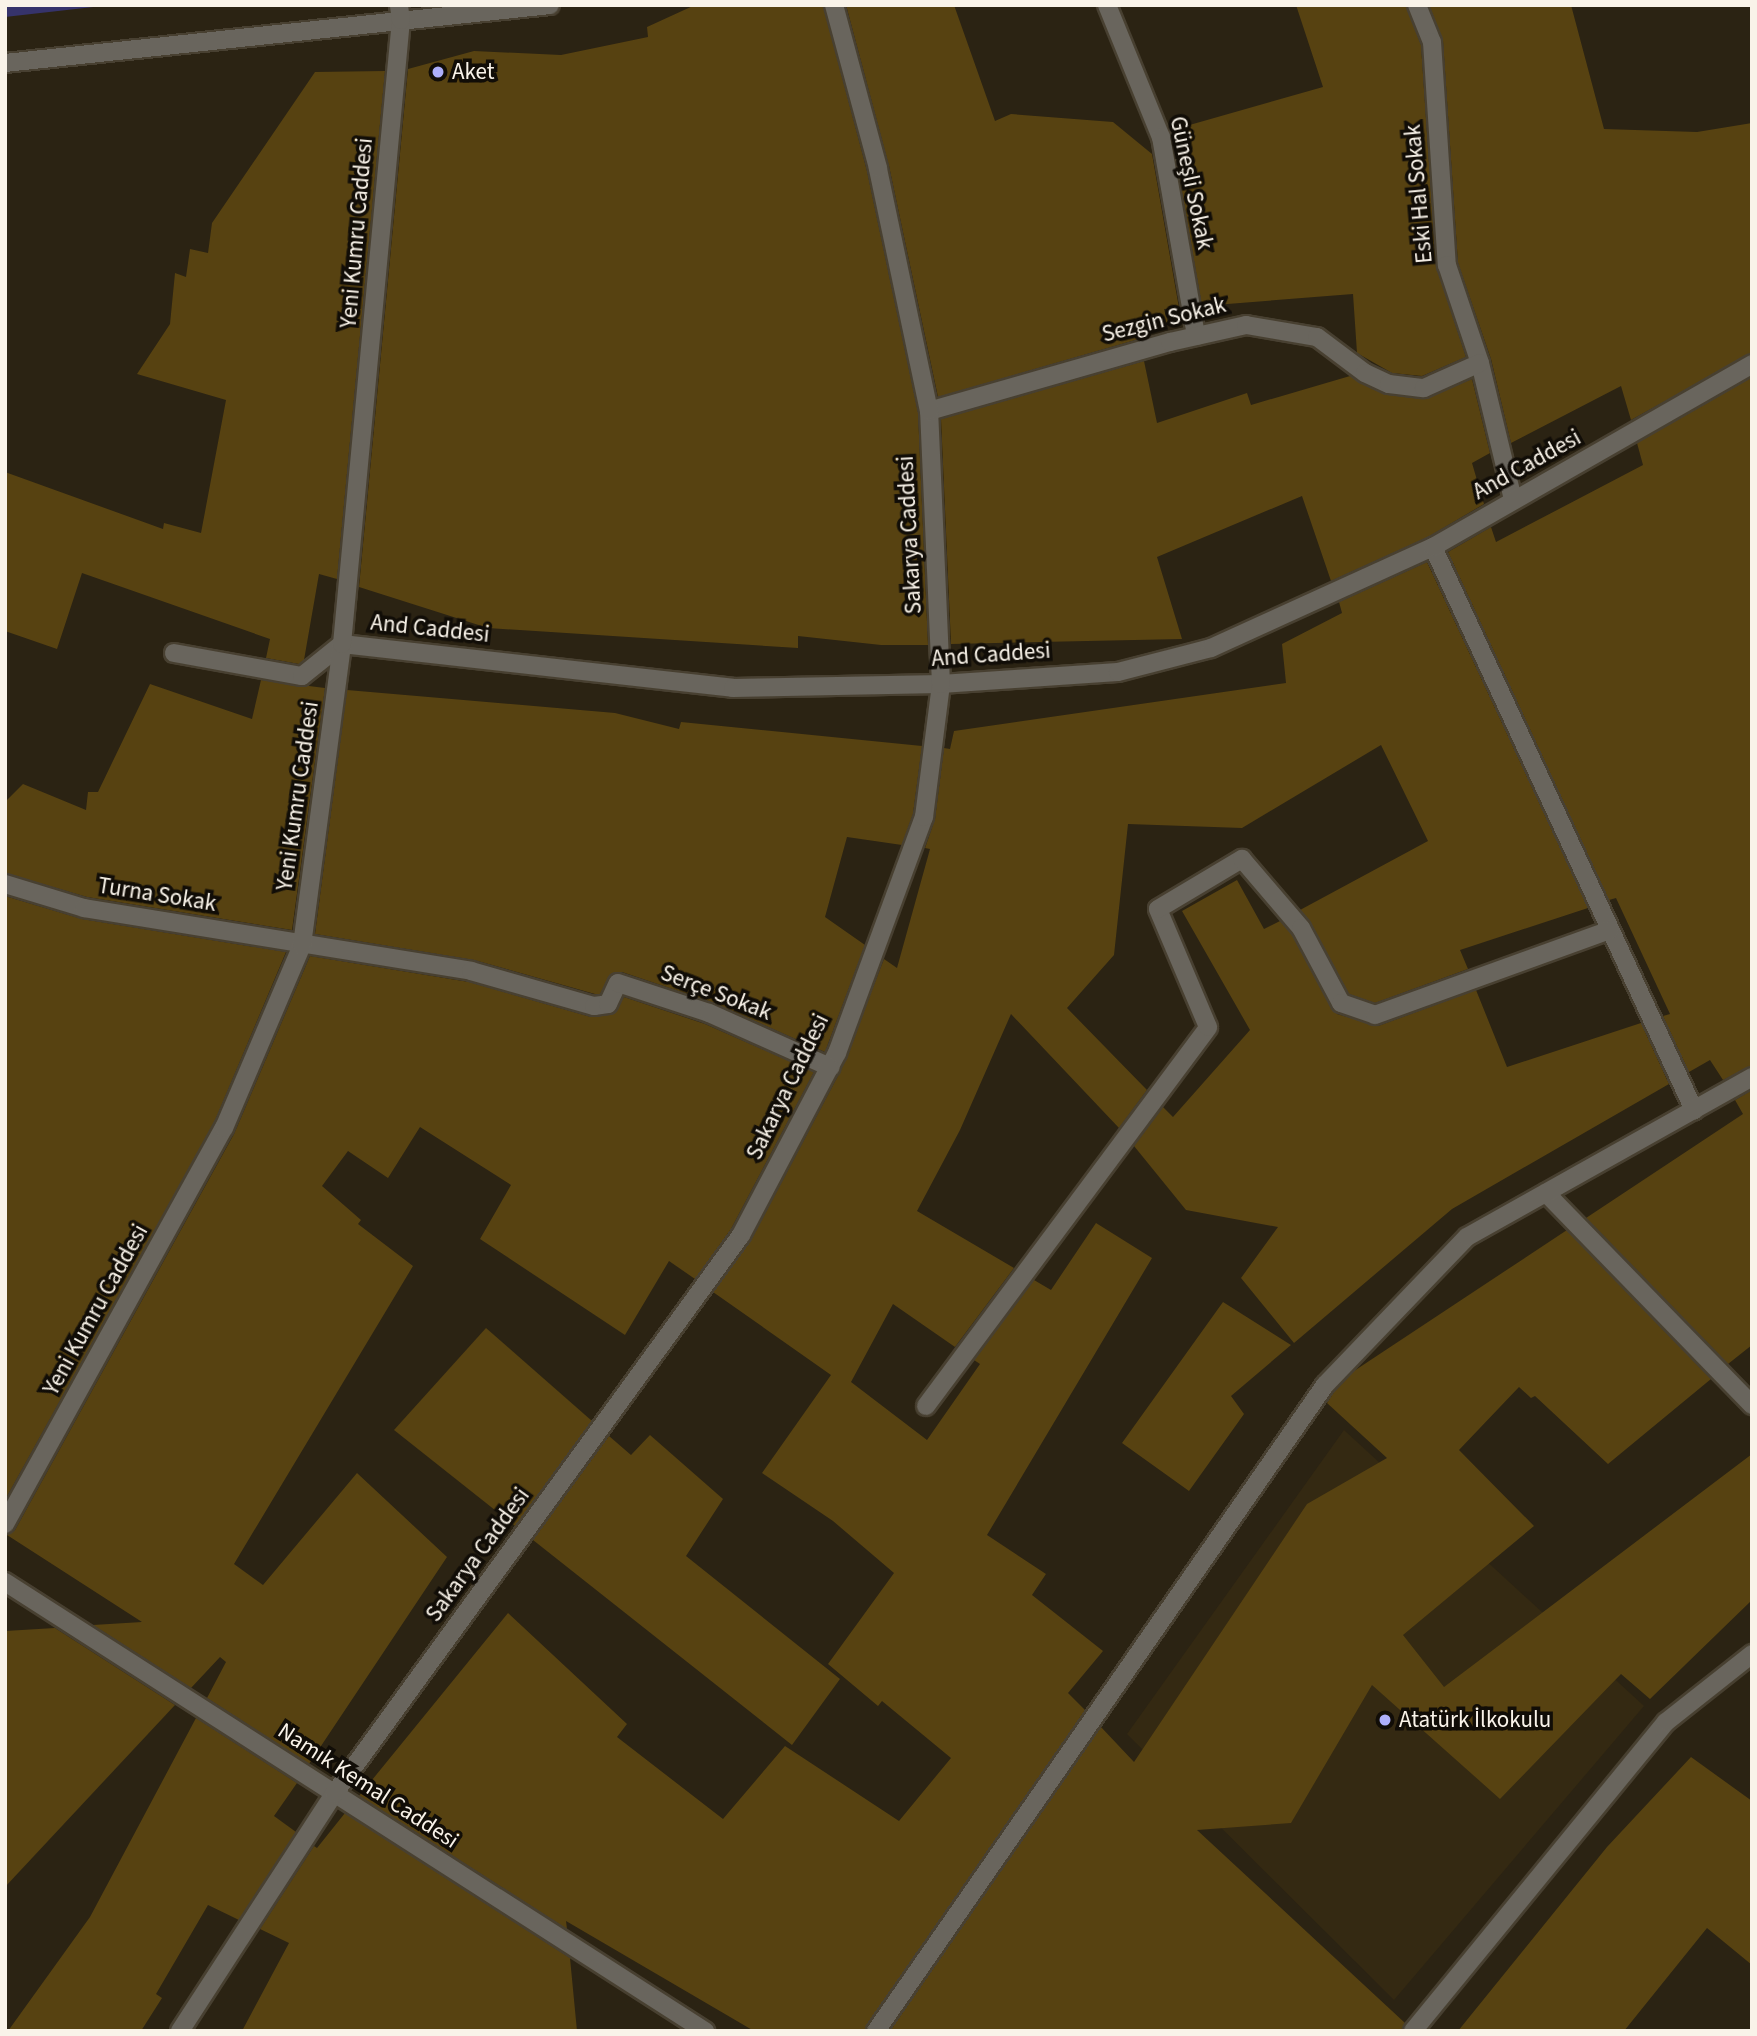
<!DOCTYPE html>
<meta charset="utf-8">
<style>
body{margin:0}
#map{position:relative;width:1757px;height:2036px;overflow:hidden;background:#2b2313;font-family:"Source Sans 3",sans-serif}
div>[style]{position:absolute}
.built>*{inset:0;background:#342912}
.green>*{inset:0;background:#36336b}
.building>*{inset:0;background:#574211}
.roads{filter:drop-shadow(2px 0 #484031) drop-shadow(-2px 0 #484031) drop-shadow(0 2px #484031) drop-shadow(0 -2px #484031)}
.street>*{height:18px;margin:-9px;padding:0 9px;transform-origin:9px;border-radius:9px;background:#69655d}
.dots>*{width:19px;height:19px;translate:-50% -50%;box-sizing:border-box;border:4px solid #110d07;border-radius:50%}
span{translate:-50% -50%;white-space:nowrap;text-align:center;line-height:1.15;-webkit-text-stroke:7px #110d07;paint-order:stroke}
.poi-label{font-size:23px;color:#f9f3e9}
.left{translate:0 -50%;text-align:left}
.street-label{font-size:23px;color:#f9f3e9}
.frame{position:absolute;inset:0;border:7px solid #f9f3e9;pointer-events:none}
</style>
<div id="map">
<div class="built">
<div style="clip-path:polygon(1344px 1430px,1644px 1706px,1394px 2000px,1127px 1734px)"></div>
</div>
<div class="green">
<div style="clip-path:polygon(5px 5px,111px 5px,5px 17px)"></div>
</div>
<div class="building">
<div style="clip-path:polygon(695px 5px,823px 5px,867px 171px,918px 412px,928px 645px,881px 645px,798px 636px,798px 648px,488px 628px,359px 587px,408px 69px,474px 51px,561px 55px,648px 37px,647px 27px)"></div>
<div style="clip-path:polygon(846px 5px,954px 5px,995px 121px,1011px 114px,1113px 122px,1152px 154px,1179px 308px,1164px 309px,1168px 322px,1139px 339px,938px 397px,889px 166px)"></div>
<div style="clip-path:polygon(1296px 5px,1406px 5px,1421px 45px,1436px 266px,1466px 357px,1422px 376px,1392px 373px,1357px 353px,1353px 294px,1202px 306px,1179px 175px,1190px 184px,1186px 126px,1323px 87px)"></div>
<div style="clip-path:polygon(1429px 5px,1571px 5px,1604px 129px,1697px 132px,1752px 123px,1752px 353px,1631px 420px,1621px 386px,1511px 443px,1491px 359px,1458px 263px,1443px 41px)"></div>
<div style="clip-path:polygon(385px 71px,337px 579px,319px 574px,304px 660px,299px 664px,266px 658px,270px 639px,82px 573px,57px 649px,5px 631px,5px 472px,163px 529px,164px 523px,201px 533px,226px 400px,137px 374px,170px 324px,175px 273px,186px 277px,190px 249px,208px 253px,212px 223px,315px 72px)"></div>
<div style="clip-path:polygon(1144px 361px,1157px 423px,1247px 393px,1251px 405px,1350px 376px,1385px 394px,1423px 399px,1472px 379px,1490px 453px,1472px 463px,1484px 504px,1428px 537px,1331px 581px,1302px 496px,1157px 557px,1182px 639px,951px 644px,941px 419px)"></div>
<div style="clip-path:polygon(1752px 377px,1752px 1066px,1723px 1080px,1710px 1060px,1689px 1072px,1663px 1016px,1670px 1014px,1616px 898px,1609px 900px,1448px 552px,1491px 527px,1496px 542px,1643px 465px,1637px 443px)"></div>
<div style="clip-path:polygon(1427px 562px,1588px 908px,1460px 950px,1468px 969px,1375px 1003px,1349px 994px,1300px 910px,1428px 841px,1381px 745px,1242px 828px,1128px 824px,1114px 955px,1067px 1008px,1147px 1090px,1119px 1128px,1011px 1014px,960px 1130px,917px 1211px,1014px 1268px,955px 1347px,893px 1304px,851px 1382px,927px 1440px,980px 1364px,974px 1360px,1034px 1280px,1051px 1290px,1096px 1223px,1152px 1258px,987px 1535px,1046px 1574px,1032px 1595px,1103px 1651px,1068px 1693px,1085px 1710px,865px 2031px,754px 2031px,566px 1921px,567px 1929px,359px 1796px,508px 1613px,627px 1724px,617px 1737px,723px 1819px,785px 1746px,899px 1821px,951px 1758px,882px 1701px,878px 1706px,828px 1664px,894px 1573px,833px 1521px,762px 1473px,831px 1375px,713px 1292px,751px 1240px,840px 1072px,884px 959px,897px 968px,930px 849px,925px 848px,935px 819px,944px 748px,950px 749px,954px 731px,1286px 683px,1282px 644px,1342px 613px,1339px 602px)"></div>
<div style="clip-path:polygon(261px 680px,325px 688px,292px 930px,87px 897px,5px 873px,5px 802px,23px 784px,86px 810px,88px 792px,98px 792px,150px 684px,252px 719px)"></div>
<div style="clip-path:polygon(347px 690px,615px 713px,679px 729px,681px 722px,922px 746px,913px 814px,902px 845px,847px 837px,825px 917px,865px 945px,825px 1052px,714px 1003px,622px 972px,611px 974px,600px 994px,595px 994px,474px 960px,315px 934px)"></div>
<div style="clip-path:polygon(1237px 880px,1264px 929px,1280px 921px,1292px 934px,1337px 1014px,1378px 1026px,1476px 990px,1507px 1067px,1641px 1023px,1669px 1084px,1452px 1209px,1294px 1343px,1241px 1278px,1278px 1227px,1186px 1210px,1134px 1146px,1163px 1107px,1173px 1117px,1250px 1030px,1182px 911px)"></div>
<div style="clip-path:polygon(5px 896px,82px 919px,286px 952px,214px 1123px,5px 1500px)"></div>
<div style="clip-path:polygon(310px 956px,469px 982px,591px 1017px,614px 1013px,624px 997px,705px 1024px,814px 1072px,731px 1229px,695px 1279px,669px 1261px,625px 1335px,480px 1239px,511px 1185px,420px 1127px,388px 1178px,348px 1151px,322px 1186px,361px 1220px,358px 1224px,413px 1266px,234px 1564px,263px 1585px,357px 1473px,447px 1557px,309px 1764px,207px 1698px,226px 1662px,220px 1657px,191px 1688px,93px 1625px,142px 1622px,7px 1535px,15px 1530px,234px 1134px)"></div>
<div style="clip-path:polygon(1752px 1090px,1752px 1345px,1728px 1364px,1586px 1218px,1743px 1114px,1735px 1100px)"></div>
<div style="clip-path:polygon(1567px 1230px,1711px 1379px,1608px 1464px,1535px 1396px,1531px 1398px,1519px 1387px,1459px 1450px,1534px 1526px,1403px 1635px,1444px 1687px,1752px 1454px,1752px 1600px,1650px 1699px,1621px 1674px,1500px 1799px,1372px 1685px,1291px 1823px,1197px 1830px,1405px 2023px,1402px 2031px,890px 2031px,1101px 1727px,1134px 1762px,1307px 1504px,1387px 1458px,1327px 1403px,1334px 1392px,1354px 1371px)"></div>
<div style="clip-path:polygon(1223px 1302px,1291px 1345px,1231px 1396px,1244px 1414px,1189px 1491px,1122px 1443px)"></div>
<div style="clip-path:polygon(486px 1328px,592px 1421px,515px 1526px,394px 1430px)"></div>
<div style="clip-path:polygon(650px 1435px,723px 1499px,686px 1556px,840px 1679px,792px 1745px,533px 1540px,609px 1436px,631px 1455px)"></div>
<div style="clip-path:polygon(55px 1628px,175px 1705px,5px 1887px,5px 1631px)"></div>
<div style="clip-path:polygon(196px 1718px,297px 1783px,274px 1816px,296px 1832px,239px 1920px,208px 1905px,156px 1994px,162px 1998px,141px 2031px,8px 2031px,90px 1917px)"></div>
<div style="clip-path:polygon(1691px 1757px,1752px 1801px,1752px 1965px,1707px 1928px,1624px 2031px,1458px 2031px,1607px 1847px)"></div>
<div style="clip-path:polygon(345px 1813px,570px 1958px,577px 2031px,242px 2031px,289px 1943px,260px 1929px,314px 1846px,317px 1848px)"></div>
</div>
<div class="roads">
<div class="street">
<div style="left:1107px;top:5px;width:143px;rotate:67.8deg"></div>
<div style="left:1161px;top:137px;width:202px;rotate:80deg"></div>
<div style="left:1417px;top:5px;width:40px;rotate:68deg"></div>
<div style="left:1432px;top:42px;width:224px;rotate:86.2deg"></div>
<div style="left:1447px;top:265px;width:103px;rotate:71.4deg"></div>
<div style="left:1480px;top:363px;width:140px;rotate:76.4deg"></div>
<div style="left:5px;top:63px;width:548px;rotate:-6.07deg"></div>
<div style="left:929px;top:411px;width:251px;rotate:-16deg"></div>
<div style="left:1170px;top:342px;width:78px;rotate:-12.6deg"></div>
<div style="left:1246px;top:325px;width:72px;rotate:9.6deg"></div>
<div style="left:1317px;top:337px;width:60px;rotate:36.9deg"></div>
<div style="left:1365px;top:373px;width:26px;rotate:25deg"></div>
<div style="left:1389px;top:384px;width:35px;rotate:7deg"></div>
<div style="left:1424px;top:388px;width:61px;rotate:-24.1deg"></div>
<div style="left:1433px;top:547px;width:621px;rotate:65.13deg"></div>
<div style="left:174px;top:653px;width:130px;rotate:10.2deg"></div>
<div style="left:302px;top:676px;width:51px;rotate:-38.7deg"></div>
<div style="left:342px;top:644px;width:393px;rotate:6.4deg"></div>
<div style="left:733px;top:688px;width:208px;rotate:-1.1deg"></div>
<div style="left:941px;top:684px;width:177px;rotate:-3.9deg"></div>
<div style="left:1118px;top:672px;width:96px;rotate:-14.5deg"></div>
<div style="left:1211px;top:648px;width:244px;rotate:-24.5deg"></div>
<div style="left:1433px;top:547px;width:368px;rotate:-29.8deg"></div>
<div style="left:5px;top:884px;width:83px;rotate:16.9deg"></div>
<div style="left:84px;top:908px;width:392px;rotate:9.2deg"></div>
<div style="left:471px;top:971px;width:128px;rotate:15.9deg"></div>
<div style="left:594px;top:1006px;width:14px;rotate:-8deg"></div>
<div style="left:608px;top:1004px;width:23px;rotate:-65deg"></div>
<div style="left:618px;top:983px;width:96px;rotate:18.2deg"></div>
<div style="left:709px;top:1013px;width:133px;rotate:24.1deg"></div>
<div style="left:1546px;top:1193px;width:296px;rotate:45.8deg"></div>
<div style="left:926px;top:1406px;width:472px;rotate:-53.3deg"></div>
<div style="left:1208px;top:1027px;width:128px;rotate:-113deg"></div>
<div style="left:1158px;top:909px;width:98px;rotate:-30.8deg"></div>
<div style="left:1242px;top:859px;width:91px;rotate:49.5deg"></div>
<div style="left:1301px;top:928px;width:85px;rotate:61.9deg"></div>
<div style="left:1341px;top:1003px;width:36px;rotate:19deg"></div>
<div style="left:1375px;top:1015px;width:250px;rotate:-19.9deg"></div>
<div style="left:5px;top:1524px;width:453px;rotate:-61.1deg"></div>
<div style="left:224px;top:1128px;width:199px;rotate:-66.9deg"></div>
<div style="left:302px;top:945px;width:304px;rotate:-82.4deg"></div>
<div style="left:342px;top:644px;width:627px;rotate:-84.6deg"></div>
<div style="left:401px;top:20px;width:15px;rotate:-98deg"></div>
<div style="left:5px;top:1582px;width:832px;rotate:32.68deg"></div>
<div style="left:180px;top:2031px;width:283px;rotate:-57deg"></div>
<div style="left:334px;top:1794px;width:691px;rotate:-53.94deg"></div>
<div style="left:741px;top:1235px;width:206px;rotate:-62.2deg"></div>
<div style="left:837px;top:1053px;width:252px;rotate:-69.8deg"></div>
<div style="left:924px;top:817px;width:134px;rotate:-82.7deg"></div>
<div style="left:941px;top:684px;width:273px;rotate:-92.5deg"></div>
<div style="left:929px;top:411px;width:248px;rotate:-101.9deg"></div>
<div style="left:878px;top:168px;width:169px;rotate:-105.1deg"></div>
<div style="left:876px;top:2031px;width:787px;rotate:-55.2deg"></div>
<div style="left:1325px;top:1385px;width:205px;rotate:-46.2deg"></div>
<div style="left:1467px;top:1237px;width:327px;rotate:-29.3deg"></div>
<div style="left:1413px;top:2031px;width:399px;rotate:-50.7deg"></div>
<div style="left:1666px;top:1722px;width:110px;rotate:-38.3deg"></div>
</div>
</div>
<div class="dots">
<div style="left:438px;top:72px;background:#adaffb"></div>
<div style="left:1385px;top:1720px;background:#adaffb"></div>
</div>
<div class="poi-label">
<span class="left" style="left:452px;top:72px">Aket</span>
<span class="left" style="left:1399px;top:1720px">Atatürk İlkokulu</span>
</div>
<div class="street-label">
<span style="left:1191px;top:183px;rotate:78deg">Güneşli Sokak</span>
<span style="left:1419px;top:194px;rotate:-95deg">Eski Hal Sokak</span>
<span style="left:357px;top:233px;rotate:-85deg">Yeni Kumru Caddesi</span>
<span style="left:1164px;top:320px;rotate:-14deg">Sezgin Sokak</span>
<span style="left:1527px;top:465px;rotate:-29deg">And Caddesi</span>
<span style="left:910px;top:535px;rotate:-93deg">Sakarya Caddesi</span>
<span style="left:430px;top:629px;rotate:6deg">And Caddesi</span>
<span style="left:991px;top:655px;rotate:-4deg">And Caddesi</span>
<span style="left:298px;top:796px;rotate:-82deg">Yeni Kumru Caddesi</span>
<span style="left:157px;top:895px;rotate:9deg">Turna Sokak</span>
<span style="left:716px;top:993px;rotate:21deg">Serçe Sokak</span>
<span style="left:788px;top:1087px;rotate:-64deg">Sakarya Caddesi</span>
<span style="left:96px;top:1310px;rotate:-61deg">Yeni Kumru Caddesi</span>
<span style="left:478px;top:1555px;rotate:-54deg">Sakarya Caddesi</span>
<span style="left:368px;top:1786px;rotate:33deg">Namık Kemal Caddesi</span>
</div>
<div class="frame"></div>
</div>
